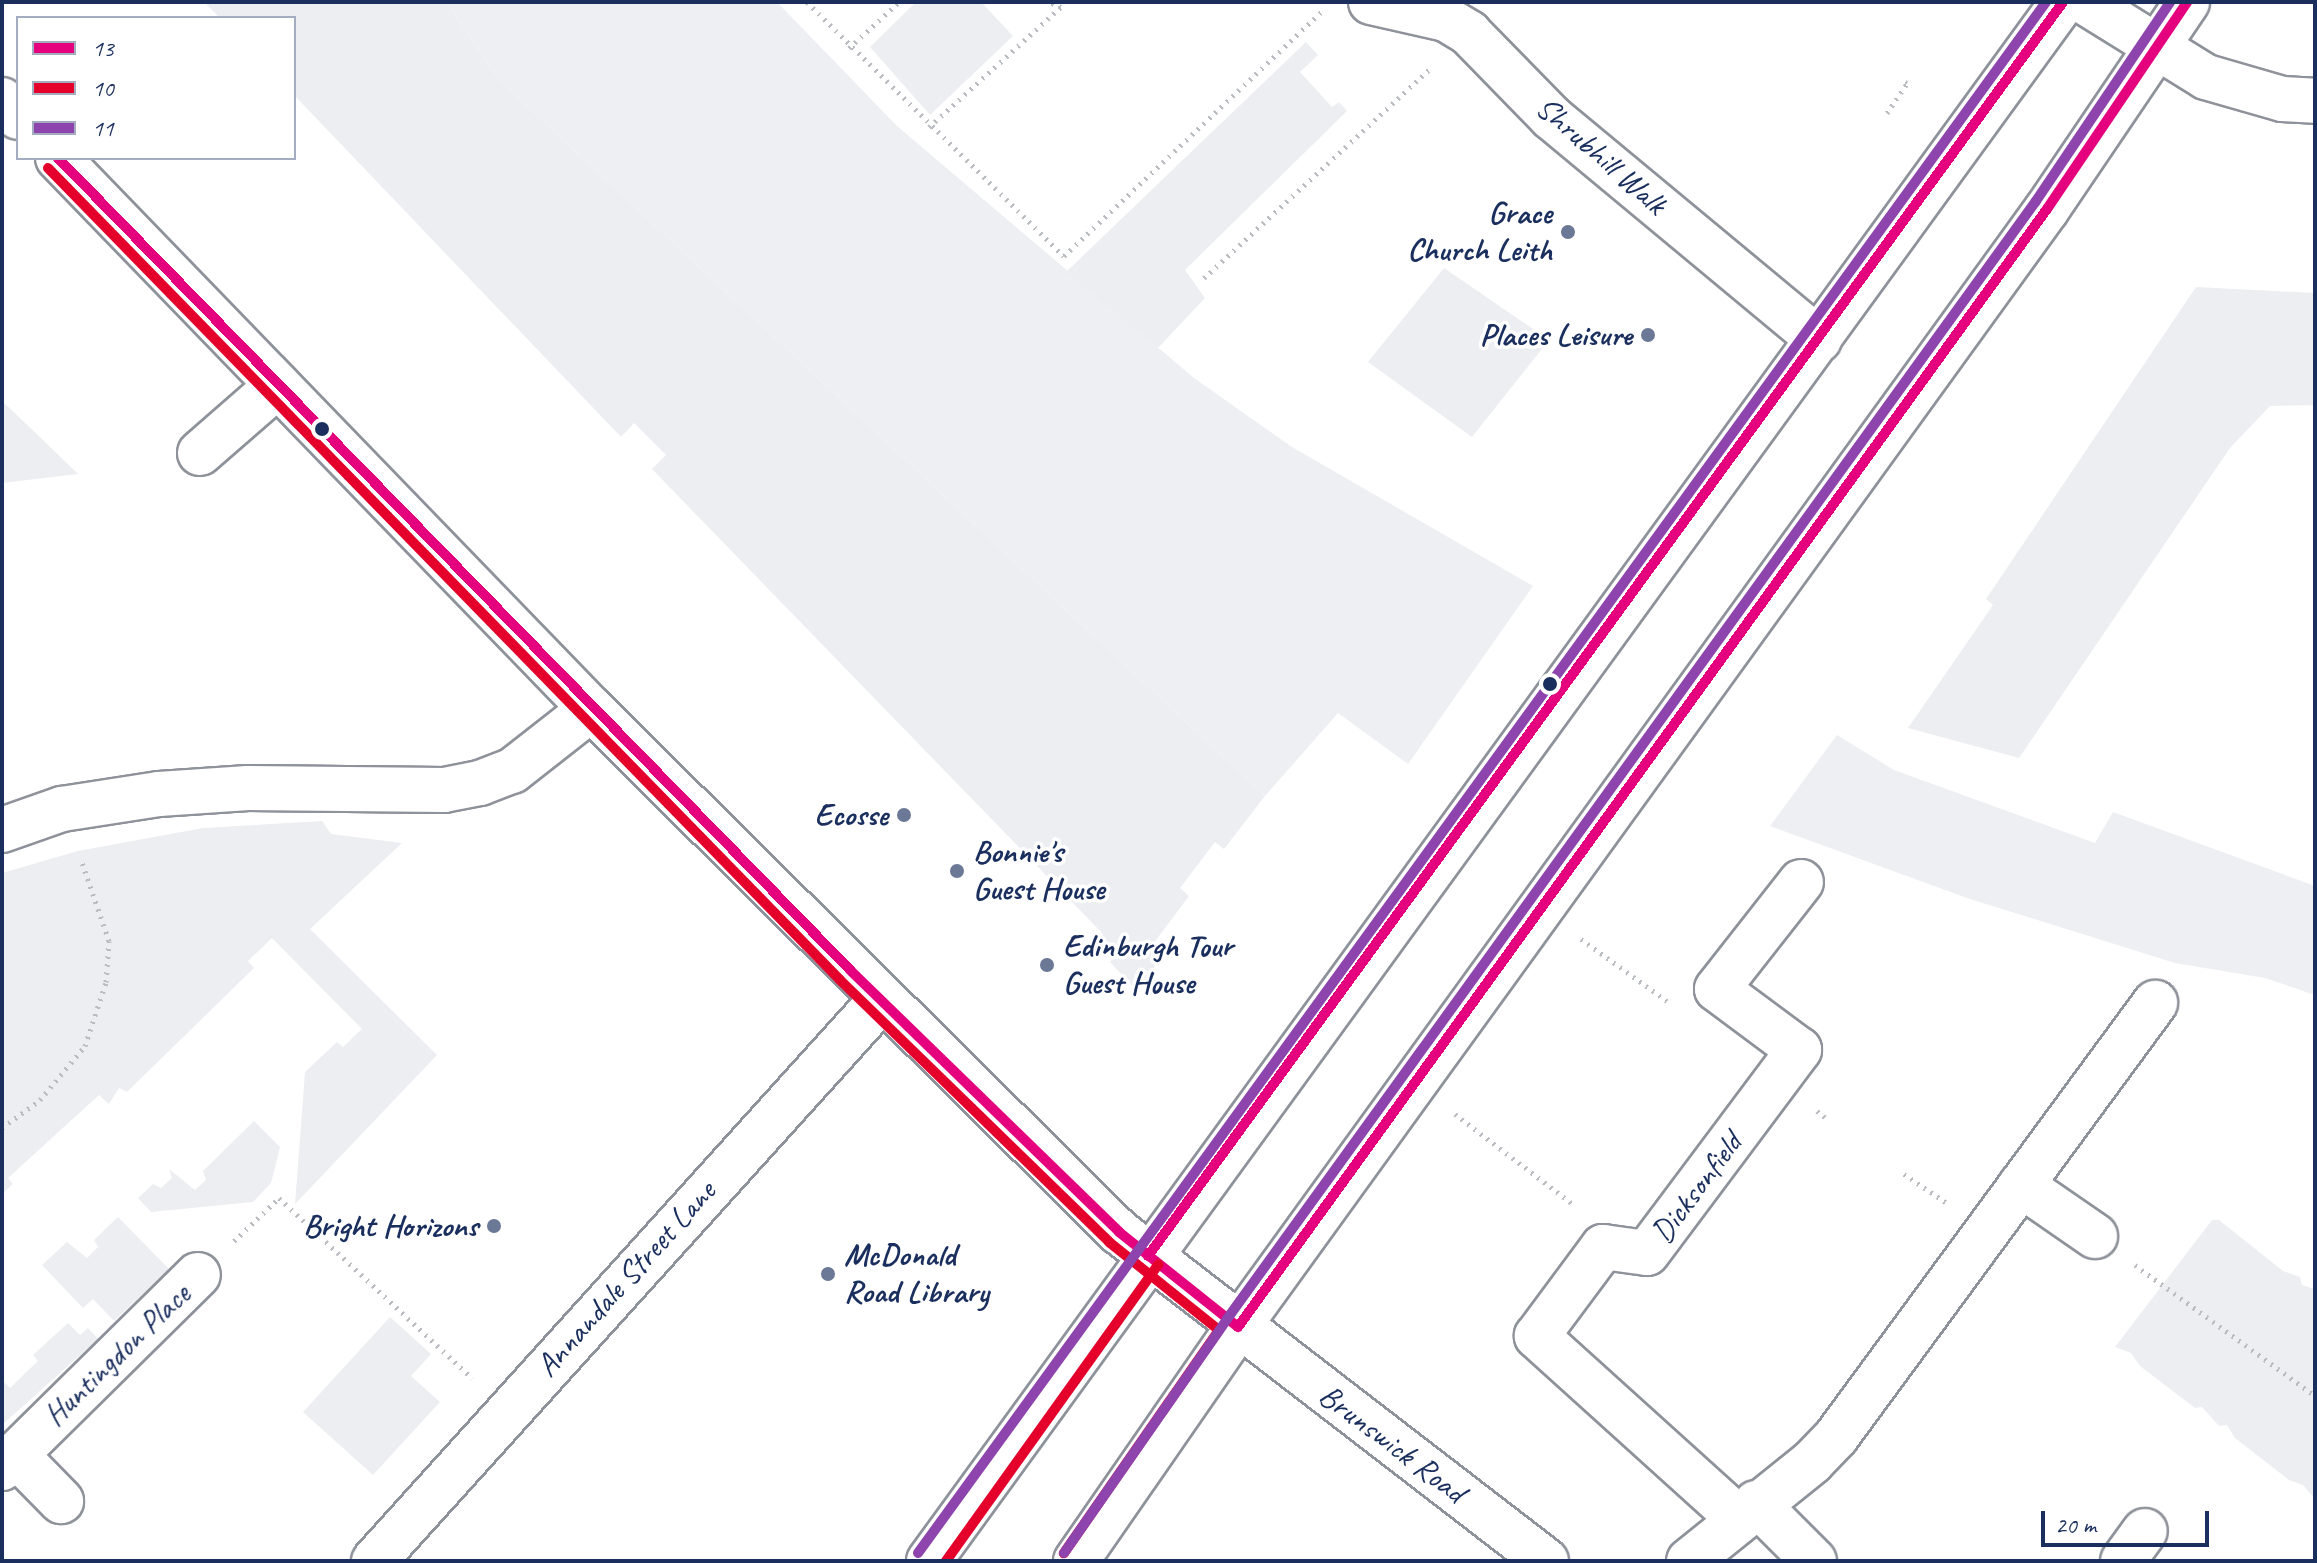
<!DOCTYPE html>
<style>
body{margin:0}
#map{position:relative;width:2317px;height:1563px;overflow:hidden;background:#fff;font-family:Caveat,sans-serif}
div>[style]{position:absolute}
.built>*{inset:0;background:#edeff3}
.green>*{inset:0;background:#edeef2}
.path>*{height:5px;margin-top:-2.5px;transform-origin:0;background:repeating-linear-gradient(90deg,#b9bcc1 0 2px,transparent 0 8px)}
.roads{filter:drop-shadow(2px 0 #8e929a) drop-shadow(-2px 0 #8e929a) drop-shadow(0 2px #8e929a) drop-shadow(0 -2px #8e929a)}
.minor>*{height:44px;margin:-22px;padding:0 22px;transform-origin:22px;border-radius:22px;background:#fff}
.major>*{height:44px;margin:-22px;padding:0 22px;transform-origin:22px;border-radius:22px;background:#fff}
.bus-1>*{height:10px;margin:-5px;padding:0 5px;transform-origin:5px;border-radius:5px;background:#e5007d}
.bus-2>*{height:10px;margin:-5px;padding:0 5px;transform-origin:5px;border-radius:5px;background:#e4002b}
.bus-3>*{height:10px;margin:-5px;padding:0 5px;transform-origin:5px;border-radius:5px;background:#8e44ad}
.dots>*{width:22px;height:22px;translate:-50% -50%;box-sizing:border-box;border:4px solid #fff;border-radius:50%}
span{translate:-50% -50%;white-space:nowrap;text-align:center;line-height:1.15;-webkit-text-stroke:7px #fff;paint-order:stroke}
.street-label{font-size:32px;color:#1b2f5e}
.poi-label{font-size:32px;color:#1b2f5e;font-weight:700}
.right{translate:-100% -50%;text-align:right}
.left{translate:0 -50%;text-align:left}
.frame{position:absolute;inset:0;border:4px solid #1b2f5e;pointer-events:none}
.legend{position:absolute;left:16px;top:16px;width:280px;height:144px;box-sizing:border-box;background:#fff;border:2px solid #a4acbf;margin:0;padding:10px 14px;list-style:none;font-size:24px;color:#1b2f5e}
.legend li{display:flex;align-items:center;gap:16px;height:40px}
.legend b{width:40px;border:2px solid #a4acbf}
.scale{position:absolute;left:2041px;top:1511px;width:168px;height:36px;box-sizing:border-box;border:4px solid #1b2f5e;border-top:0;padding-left:10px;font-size:24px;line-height:28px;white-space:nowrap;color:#1b2f5e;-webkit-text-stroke:6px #fff;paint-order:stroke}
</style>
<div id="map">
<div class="built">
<div style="clip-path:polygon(446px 2px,777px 2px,897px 126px,1194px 378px,1292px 447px,1533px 586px,1408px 764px,1338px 713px,1265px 796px,499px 80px)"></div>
<div style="clip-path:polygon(1837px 735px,1894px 770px,2095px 843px,2113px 812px,2315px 886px,2315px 995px,2265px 978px,2175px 963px,1967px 898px,1770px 826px)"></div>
</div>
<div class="green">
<div style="clip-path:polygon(204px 2px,446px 2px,499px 80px,1265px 796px,1224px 849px,1215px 842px,1180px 888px,1189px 896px,1150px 948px,1155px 966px,1137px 991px,1110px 962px,1114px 956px,1099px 939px,1103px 934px,652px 469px,666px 455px,634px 423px,621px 437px,294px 95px,294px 18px,220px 18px)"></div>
<div style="clip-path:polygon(916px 2px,981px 2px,1013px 36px,930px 115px,870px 47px)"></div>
<div style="clip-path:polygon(1306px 42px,1318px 55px,1300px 72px,1332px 107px,1339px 102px,1347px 111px,1185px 270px,1205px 298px,1158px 348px,1066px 272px)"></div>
<div style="clip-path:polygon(1444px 268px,1549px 340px,1472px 437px,1368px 362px)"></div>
<div style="clip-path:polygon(2196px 287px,2315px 293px,2315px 405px,2270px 406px,2230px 448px,2019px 758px,1908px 728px,1993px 605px,1986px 599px)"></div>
<div style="clip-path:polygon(2px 401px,43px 440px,78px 474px,2px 483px)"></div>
<div style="clip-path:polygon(322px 821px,331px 834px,402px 843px,310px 929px,437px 1055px,295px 1204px,305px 1072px,337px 1042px,343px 1047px,362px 1029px,272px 938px,248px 961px,254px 968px,127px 1092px,119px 1088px,109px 1104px,99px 1095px,8px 1178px,13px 1184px,2px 1194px,2px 873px,78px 851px,203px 828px)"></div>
<div style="clip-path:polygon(254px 1121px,280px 1147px,271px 1183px,253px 1202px,151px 1212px,138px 1198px,153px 1184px,161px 1188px,172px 1178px,169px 1169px,195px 1190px,206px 1180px,203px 1171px)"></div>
<div style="clip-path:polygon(118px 1217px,169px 1269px,114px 1321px,93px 1299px,83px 1308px,42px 1265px,67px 1242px,87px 1258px,98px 1247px,94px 1240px)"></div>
<div style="clip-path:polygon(2212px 1220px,2219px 1220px,2283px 1271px,2300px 1277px,2302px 1285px,2315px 1289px,2315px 1499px,2303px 1485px,2289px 1480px,2235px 1438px,2227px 1425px,2219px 1426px,2202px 1407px,2195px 1408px,2140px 1366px,2131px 1353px,2115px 1347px)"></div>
<div style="clip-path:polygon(390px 1317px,431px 1354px,411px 1376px,440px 1402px,373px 1475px,303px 1412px)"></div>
<div style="clip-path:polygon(68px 1323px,80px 1335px,88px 1328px,98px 1339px,2px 1425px,2px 1380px,10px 1388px,38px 1361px,33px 1355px)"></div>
</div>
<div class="path">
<div style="left:807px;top:2px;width:361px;rotate:44.7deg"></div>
<div style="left:1064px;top:256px;width:356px;rotate:-43.5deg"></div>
<div style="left:849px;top:48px;width:68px;rotate:-42.6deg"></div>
<div style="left:1887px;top:113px;width:36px;rotate:-56deg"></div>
<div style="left:1907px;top:83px;width:7px;rotate:-153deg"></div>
<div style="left:929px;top:127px;width:178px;rotate:-42.3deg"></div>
<div style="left:1061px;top:7px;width:12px;rotate:-156deg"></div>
<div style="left:1204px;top:278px;width:308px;rotate:-42.8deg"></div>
<div style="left:1581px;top:939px;width:106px;rotate:35.8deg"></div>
<div style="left:1817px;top:1111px;width:11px;rotate:38deg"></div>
<div style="left:1455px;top:1114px;width:150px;rotate:37.4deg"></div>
<div style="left:2px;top:1128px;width:47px;rotate:-36.4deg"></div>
<div style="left:40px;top:1100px;width:70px;rotate:-50.2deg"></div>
<div style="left:85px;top:1046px;width:67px;rotate:-71.8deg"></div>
<div style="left:106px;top:982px;width:41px;rotate:-85.8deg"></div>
<div style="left:109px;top:941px;width:87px;rotate:-108.9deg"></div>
<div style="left:1904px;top:1174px;width:52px;rotate:34deg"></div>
<div style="left:234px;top:1241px;width:62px;rotate:-43.7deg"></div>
<div style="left:279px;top:1198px;width:264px;rotate:43deg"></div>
<div style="left:2135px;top:1265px;width:223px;rotate:36deg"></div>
</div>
<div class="roads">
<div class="minor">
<div style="left:1371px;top:2px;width:77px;rotate:12.8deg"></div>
<div style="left:1446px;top:19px;width:27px;rotate:31deg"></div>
<div style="left:1469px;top:33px;width:119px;rotate:45.7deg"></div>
<div style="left:1552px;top:118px;width:347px;rotate:39.7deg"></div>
<div style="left:2085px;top:2px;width:142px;rotate:31.8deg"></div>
<div style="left:2206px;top:77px;width:79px;rotate:16.1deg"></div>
<div style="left:2282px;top:99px;width:33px;rotate:3deg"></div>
<div style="left:2px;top:100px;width:23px;rotate:47deg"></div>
<div style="left:58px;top:158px;width:767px;rotate:45.95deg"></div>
<div style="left:591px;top:709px;width:743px;rotate:44.73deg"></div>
<div style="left:1119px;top:1232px;width:539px;rotate:37.61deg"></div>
<div style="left:200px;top:453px;width:103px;rotate:-41.1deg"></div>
<div style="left:2px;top:830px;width:64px;rotate:-19.3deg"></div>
<div style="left:62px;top:809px;width:98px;rotate:-8.8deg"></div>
<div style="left:159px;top:794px;width:89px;rotate:-3.9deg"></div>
<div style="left:248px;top:788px;width:196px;rotate:0.6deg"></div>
<div style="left:444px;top:790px;width:37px;rotate:-11deg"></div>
<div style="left:480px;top:783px;width:34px;rotate:-21deg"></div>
<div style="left:512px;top:771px;width:100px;rotate:-38.1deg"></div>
<div style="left:2021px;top:1185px;width:90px;rotate:34.6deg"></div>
<div style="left:15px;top:1454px;width:66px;rotate:45.6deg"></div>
<div style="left:2px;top:1468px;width:275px;rotate:-44.6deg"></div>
<div style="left:1756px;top:1503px;width:82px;rotate:45deg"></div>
<div style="left:1737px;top:1517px;width:270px;rotate:-137.9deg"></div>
<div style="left:1537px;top:1336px;width:111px;rotate:-53.4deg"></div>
<div style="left:1603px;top:1247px;width:44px;rotate:7.8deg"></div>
<div style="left:1647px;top:1253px;width:254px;rotate:-53.2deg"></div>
<div style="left:1799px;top:1050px;width:102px;rotate:-143.4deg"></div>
<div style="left:1717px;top:989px;width:136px;rotate:-51.9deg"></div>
<div style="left:374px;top:1561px;width:756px;rotate:-47.89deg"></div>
<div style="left:1689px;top:1561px;width:158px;rotate:-38.8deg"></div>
<div style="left:1812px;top:1462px;width:35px;rotate:-46deg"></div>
<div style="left:1836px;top:1437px;width:539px;rotate:-53.68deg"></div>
<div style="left:2123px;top:1561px;width:37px;rotate:-54deg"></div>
</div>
<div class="major">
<div style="left:929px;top:1561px;width:1928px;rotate:-53.97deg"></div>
<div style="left:1076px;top:1561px;width:285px;rotate:-55.3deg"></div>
<div style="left:1238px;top:1327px;width:1380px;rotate:-54.11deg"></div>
<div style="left:2047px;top:209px;width:250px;rotate:-55.9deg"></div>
</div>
</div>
<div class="bus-1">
<div style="left:58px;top:158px;width:1134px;rotate:45.71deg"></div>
<div style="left:850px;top:970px;width:376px;rotate:44.2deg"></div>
<div style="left:1119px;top:1232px;width:152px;rotate:38.6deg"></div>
<div style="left:1238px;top:1327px;width:1380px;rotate:-54.11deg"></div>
<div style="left:2047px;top:209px;width:250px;rotate:-55.9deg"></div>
<div style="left:1148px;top:1256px;width:1552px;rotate:-53.88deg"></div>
</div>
<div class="bus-2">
<div style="left:48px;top:168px;width:1134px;rotate:45.71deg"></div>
<div style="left:840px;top:980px;width:376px;rotate:44.2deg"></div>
<div style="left:1109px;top:1242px;width:141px;rotate:38.7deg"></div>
<div style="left:1219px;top:1330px;width:272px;rotate:124.8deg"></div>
<div style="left:946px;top:1561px;width:365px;rotate:-54.4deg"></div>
</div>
<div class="bus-3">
<div style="left:918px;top:1553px;width:1918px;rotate:-53.97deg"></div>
<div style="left:1064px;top:1553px;width:285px;rotate:-55.1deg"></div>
<div style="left:1227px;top:1319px;width:1380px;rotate:-54.11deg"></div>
<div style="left:2036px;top:201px;width:240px;rotate:-56deg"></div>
</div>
<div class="dots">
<div style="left:1568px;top:232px;background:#6b7896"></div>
<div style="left:1648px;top:335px;background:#6b7896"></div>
<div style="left:322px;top:429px;background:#1b2f5e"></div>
<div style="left:1550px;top:684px;background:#1b2f5e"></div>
<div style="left:904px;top:815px;background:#6b7896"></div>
<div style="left:957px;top:871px;background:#6b7896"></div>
<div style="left:1047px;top:965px;background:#6b7896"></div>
<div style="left:494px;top:1226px;background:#6b7896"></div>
<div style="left:828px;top:1274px;background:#6b7896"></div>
</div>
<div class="street-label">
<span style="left:1601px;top:156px;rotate:41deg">Shrubhill Walk</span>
<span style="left:1697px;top:1188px;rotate:-53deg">Dicksonfield</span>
<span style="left:626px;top:1279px;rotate:-48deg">Annandale Street Lane</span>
<span style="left:117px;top:1355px;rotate:-44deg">Huntingdon Place</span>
<span style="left:1392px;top:1444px;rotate:37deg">Brunswick Road</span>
</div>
<div class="poi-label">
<span class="right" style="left:1552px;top:232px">Grace<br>Church Leith</span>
<span class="right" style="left:1632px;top:335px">Places Leisure</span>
<span class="right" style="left:888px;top:815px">Ecosse</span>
<span class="left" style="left:973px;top:871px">Bonnie's<br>Guest House</span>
<span class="left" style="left:1063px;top:965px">Edinburgh Tour<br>Guest House</span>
<span class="right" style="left:478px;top:1226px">Bright Horizons</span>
<span class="left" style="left:844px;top:1274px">McDonald<br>Road Library</span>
</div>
<div class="frame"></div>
<ul class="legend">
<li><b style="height:10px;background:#e5007d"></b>13</li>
<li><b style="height:10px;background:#e4002b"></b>10</li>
<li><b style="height:10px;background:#8e44ad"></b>11</li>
</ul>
<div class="scale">20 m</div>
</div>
